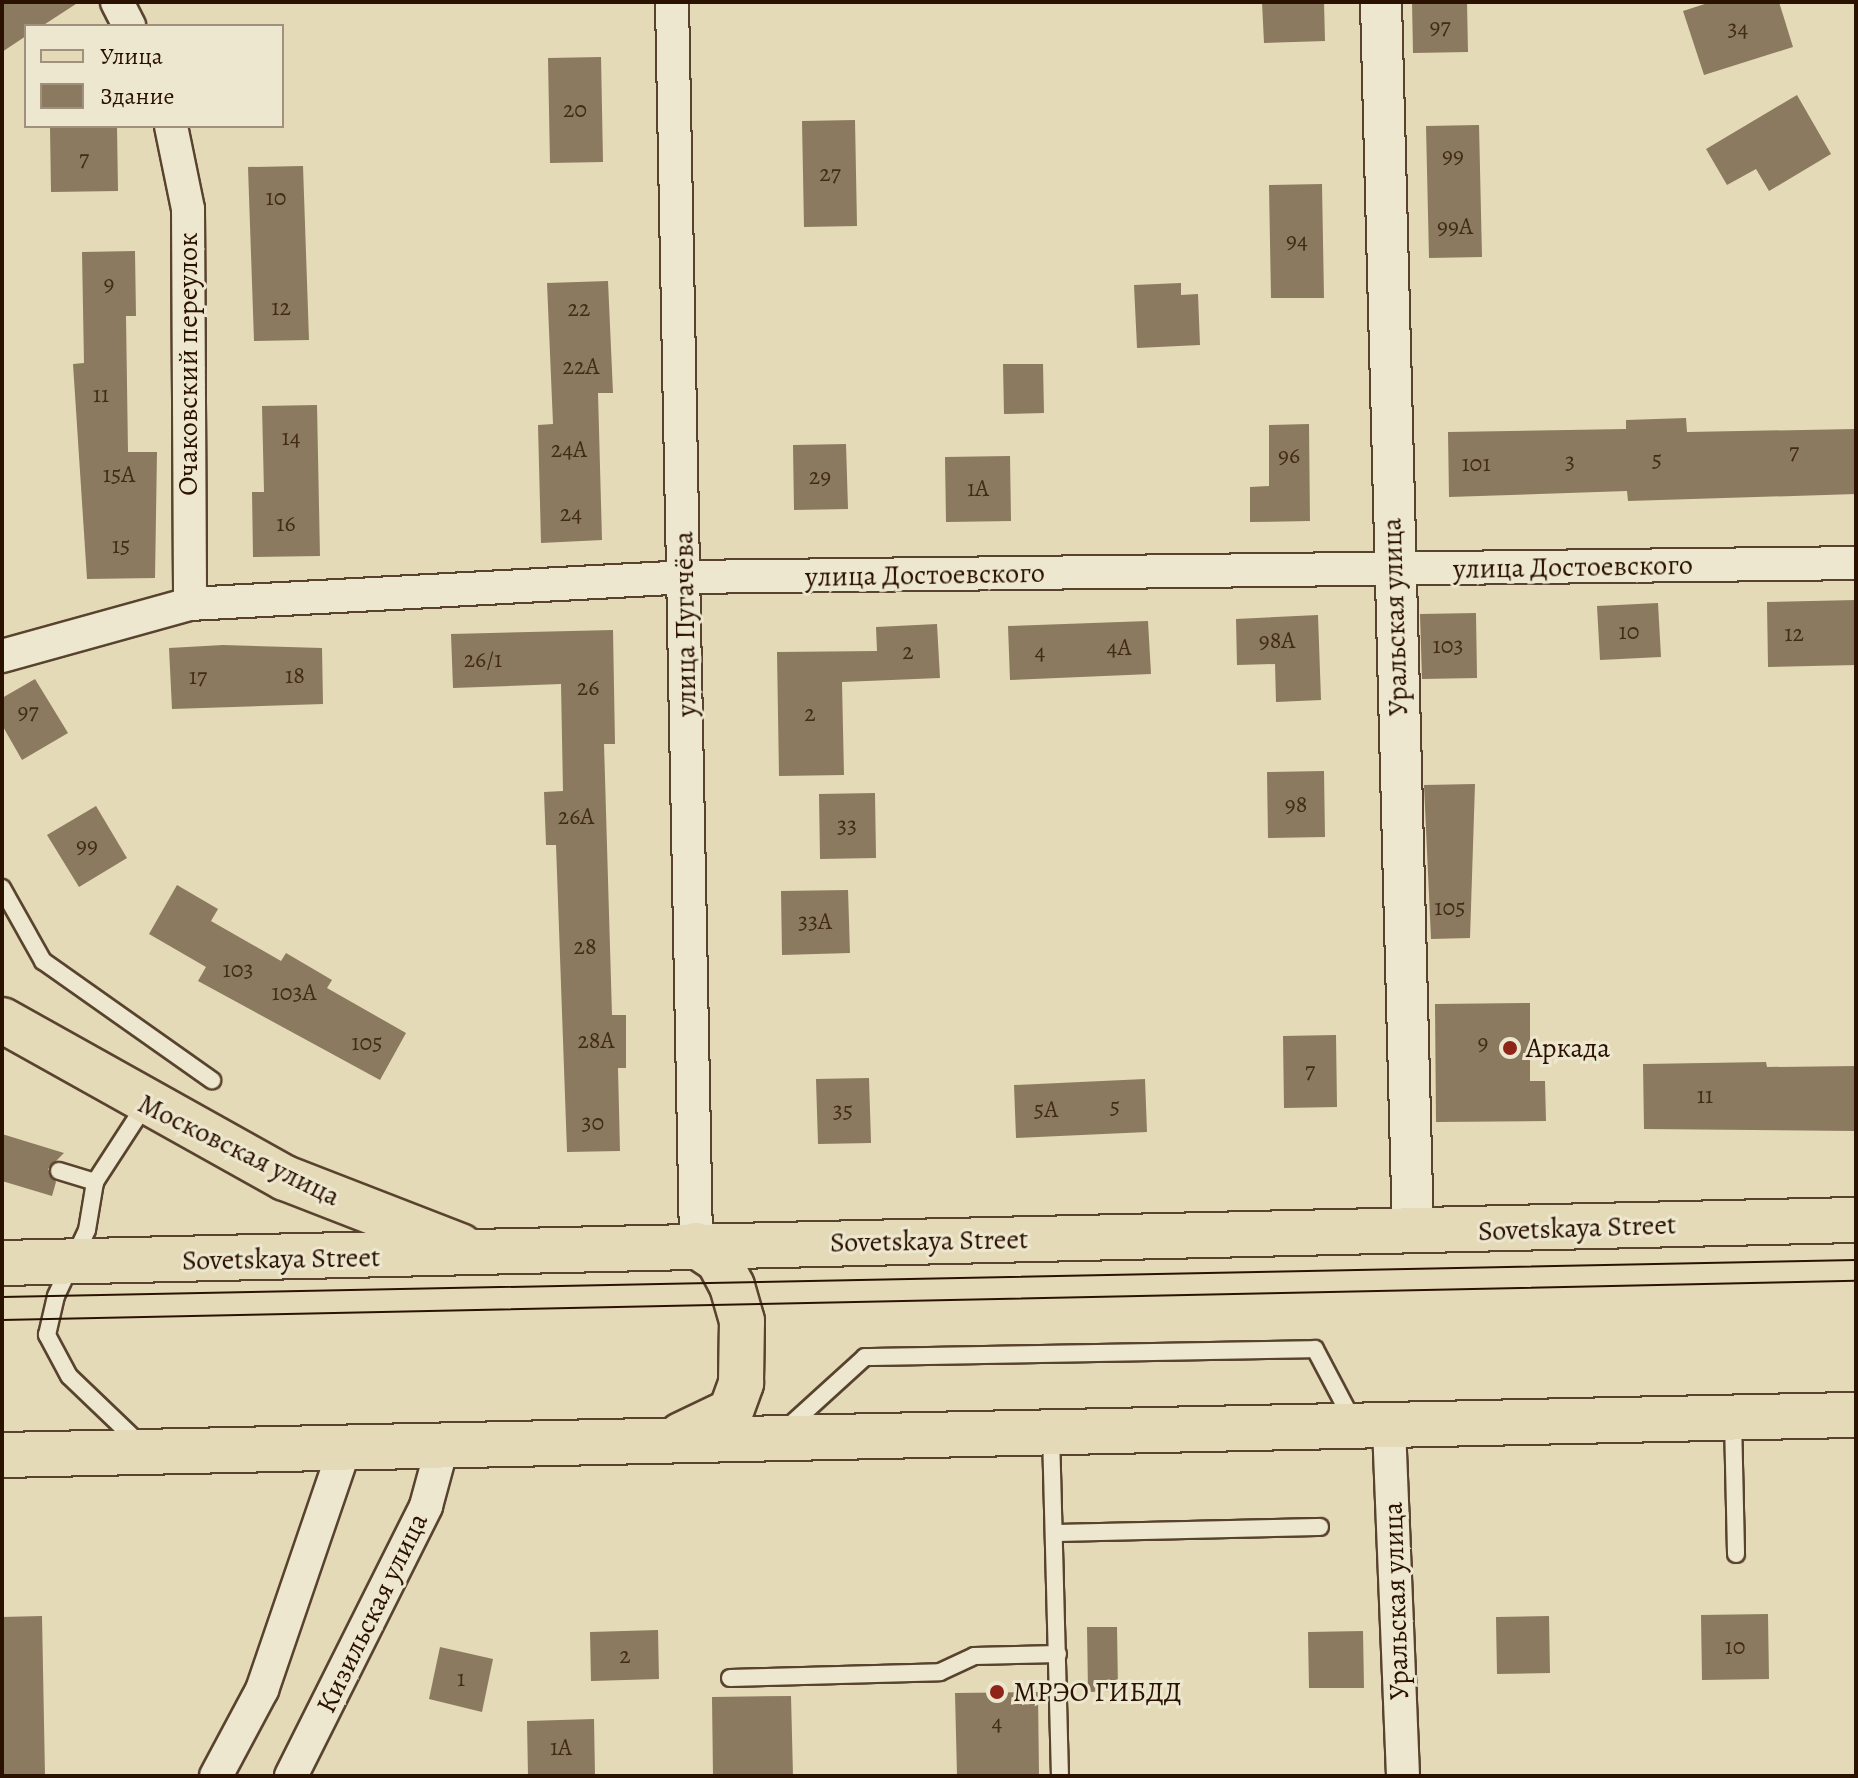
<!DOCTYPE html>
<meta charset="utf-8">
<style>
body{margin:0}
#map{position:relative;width:1858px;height:1778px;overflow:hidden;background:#e4dab7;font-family:Alegreya,serif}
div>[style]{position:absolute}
.building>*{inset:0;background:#8b7a5f}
.roads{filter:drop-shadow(2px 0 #59432e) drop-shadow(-2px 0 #59432e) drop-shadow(0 2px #59432e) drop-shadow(0 -2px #59432e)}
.service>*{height:16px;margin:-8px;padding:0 8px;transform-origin:8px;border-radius:8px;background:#ede7d0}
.minor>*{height:32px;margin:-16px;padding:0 16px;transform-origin:16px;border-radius:16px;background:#ede7d0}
.tertiary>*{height:40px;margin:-20px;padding:0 20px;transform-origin:20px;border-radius:20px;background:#ede7d0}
.primary>*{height:44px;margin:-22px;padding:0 22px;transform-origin:22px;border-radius:22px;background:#e4dab7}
.tram>*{height:2px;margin:-1px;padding:0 1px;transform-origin:1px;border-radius:1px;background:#2b1100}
.dots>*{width:22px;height:22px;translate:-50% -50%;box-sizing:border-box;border:4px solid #ede7d0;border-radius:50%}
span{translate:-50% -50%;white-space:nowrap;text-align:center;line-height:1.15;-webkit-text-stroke:6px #ede7d0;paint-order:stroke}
.number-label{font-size:24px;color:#432b18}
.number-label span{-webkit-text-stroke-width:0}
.street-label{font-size:28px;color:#2b1100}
.poi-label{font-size:28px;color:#2b1100}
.left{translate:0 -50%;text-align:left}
.frame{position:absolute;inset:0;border:4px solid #2b1100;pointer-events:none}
.legend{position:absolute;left:24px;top:24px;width:260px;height:104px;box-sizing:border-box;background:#ede7d0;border:2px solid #9f917d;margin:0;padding:10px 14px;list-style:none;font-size:24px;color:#2b1100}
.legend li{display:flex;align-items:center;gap:16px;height:40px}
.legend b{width:40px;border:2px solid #9f917d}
</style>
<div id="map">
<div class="building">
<div style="clip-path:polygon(2px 2px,79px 2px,42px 26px,26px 26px,26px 36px,2px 52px)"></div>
<div style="clip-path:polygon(1262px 2px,1324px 2px,1325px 41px,1264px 43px)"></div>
<div style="clip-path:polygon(1412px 2px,1467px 2px,1468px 52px,1413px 53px)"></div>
<div style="clip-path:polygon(1711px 2px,1779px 2px,1793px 47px,1704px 75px,1683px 11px)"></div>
<div style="clip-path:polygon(601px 57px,603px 162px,550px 163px,548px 58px)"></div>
<div style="clip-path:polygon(1797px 95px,1831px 154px,1769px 191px,1756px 169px,1727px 185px,1706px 149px)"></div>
<div style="clip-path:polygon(855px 120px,857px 226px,804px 227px,802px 121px)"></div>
<div style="clip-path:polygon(1479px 125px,1482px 257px,1429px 258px,1426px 126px)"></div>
<div style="clip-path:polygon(117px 126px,118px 191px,51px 192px,50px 127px)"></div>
<div style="clip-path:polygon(303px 166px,309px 340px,254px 341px,248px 167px)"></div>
<div style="clip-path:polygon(1322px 184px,1324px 298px,1271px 298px,1269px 185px)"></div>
<div style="clip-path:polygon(135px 251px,136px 316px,126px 316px,128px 452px,157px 452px,155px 578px,87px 579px,73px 364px,84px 363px,82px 252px)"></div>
<div style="clip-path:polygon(608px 281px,613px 393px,598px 393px,602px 540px,541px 543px,538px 425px,553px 424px,547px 283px)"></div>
<div style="clip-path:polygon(1181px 283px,1181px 295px,1198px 294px,1200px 345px,1137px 348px,1134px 285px)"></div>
<div style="clip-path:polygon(1003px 364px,1043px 364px,1044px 413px,1004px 414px)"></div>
<div style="clip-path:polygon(317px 405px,320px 556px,253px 557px,252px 492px,264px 492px,262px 406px)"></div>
<div style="clip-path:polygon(1686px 418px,1687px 432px,1855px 429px,1856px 494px,1628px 501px,1627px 491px,1449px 497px,1448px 432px,1626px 429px,1626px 420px)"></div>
<div style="clip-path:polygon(1309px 424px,1310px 521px,1250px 522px,1250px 487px,1269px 486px,1269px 425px)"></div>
<div style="clip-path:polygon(846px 444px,848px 509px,794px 510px,793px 445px)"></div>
<div style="clip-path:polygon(1010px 456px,1011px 521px,946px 522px,945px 457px)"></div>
<div style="clip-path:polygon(1856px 600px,1856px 665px,1768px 667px,1767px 602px)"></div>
<div style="clip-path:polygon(1658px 603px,1661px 657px,1600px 660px,1597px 606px)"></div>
<div style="clip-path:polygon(1476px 613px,1477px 678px,1422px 679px,1420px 614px)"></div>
<div style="clip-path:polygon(1318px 615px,1321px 700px,1276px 702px,1275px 664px,1237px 665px,1236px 619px)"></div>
<div style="clip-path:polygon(1148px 621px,1151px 674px,1010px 680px,1008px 626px)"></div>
<div style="clip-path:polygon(937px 624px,940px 678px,842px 682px,844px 775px,779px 776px,777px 652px,877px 651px,876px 627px)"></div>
<div style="clip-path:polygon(613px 630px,615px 744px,604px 744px,612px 1015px,626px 1015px,626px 1068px,618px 1068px,620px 1151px,567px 1152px,556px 845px,546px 845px,544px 792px,563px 791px,561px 684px,453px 688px,451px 634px)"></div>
<div style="clip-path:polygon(223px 645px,322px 648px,323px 704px,172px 709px,169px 648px)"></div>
<div style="clip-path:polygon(35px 679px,68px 733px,22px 760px,2px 725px,2px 698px)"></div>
<div style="clip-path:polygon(1324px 771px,1325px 837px,1268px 838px,1267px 772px)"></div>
<div style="clip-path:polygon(1475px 784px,1470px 938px,1431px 939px,1424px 785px)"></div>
<div style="clip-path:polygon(875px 793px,876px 858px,820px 859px,819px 794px)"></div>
<div style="clip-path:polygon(96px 806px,127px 858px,79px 887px,47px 835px)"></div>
<div style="clip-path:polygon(177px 885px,218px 909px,211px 921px,281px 961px,286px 953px,332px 980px,327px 988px,406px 1033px,380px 1080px,198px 981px,206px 967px,149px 934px)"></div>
<div style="clip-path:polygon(848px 890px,850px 953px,782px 955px,781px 891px)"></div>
<div style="clip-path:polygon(1530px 1003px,1530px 1081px,1545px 1081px,1546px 1121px,1436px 1122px,1435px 1004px)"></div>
<div style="clip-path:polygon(1336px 1035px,1337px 1107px,1284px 1108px,1283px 1036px)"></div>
<div style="clip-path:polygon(1766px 1062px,1767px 1067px,1856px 1066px,1856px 1131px,1644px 1129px,1643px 1064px)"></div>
<div style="clip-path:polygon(869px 1078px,871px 1143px,818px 1144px,816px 1079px)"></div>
<div style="clip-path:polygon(1145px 1079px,1147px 1132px,1016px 1138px,1014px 1085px)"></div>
<div style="clip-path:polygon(2px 1134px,64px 1153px,48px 1169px,56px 1182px,52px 1196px,2px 1181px)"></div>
<div style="clip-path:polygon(1768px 1614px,1769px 1679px,1702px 1680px,1701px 1615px)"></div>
<div style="clip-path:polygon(42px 1616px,45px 1776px,2px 1776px,2px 1617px)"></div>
<div style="clip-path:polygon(1549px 1616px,1550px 1673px,1497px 1674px,1496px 1617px)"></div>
<div style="clip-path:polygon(1087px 1627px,1117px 1627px,1118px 1691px,1088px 1692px)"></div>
<div style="clip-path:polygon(658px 1630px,659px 1679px,591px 1681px,590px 1632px)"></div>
<div style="clip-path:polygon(1363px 1631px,1364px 1688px,1309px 1688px,1308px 1632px)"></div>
<div style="clip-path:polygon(440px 1647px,493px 1659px,482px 1712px,429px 1699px)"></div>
<div style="clip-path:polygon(1038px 1692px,1039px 1776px,957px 1776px,955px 1693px)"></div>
<div style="clip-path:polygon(791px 1696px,793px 1776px,713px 1776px,712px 1697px)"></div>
<div style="clip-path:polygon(594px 1719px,595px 1776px,528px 1776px,527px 1721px)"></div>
</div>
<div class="roads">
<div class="service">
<div style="left:2px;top:888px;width:84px;rotate:60.7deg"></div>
<div style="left:43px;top:961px;width:207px;rotate:35.2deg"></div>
<div style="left:59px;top:1171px;width:38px;rotate:17deg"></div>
<div style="left:1733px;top:1420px;width:134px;rotate:88.7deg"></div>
<div style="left:787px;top:1428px;width:105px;rotate:-42.3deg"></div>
<div style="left:865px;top:1357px;width:450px;rotate:-1deg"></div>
<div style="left:1315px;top:1349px;width:81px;rotate:62.2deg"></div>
<div style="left:1051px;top:1433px;width:343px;rotate:88.5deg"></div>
<div style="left:140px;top:1444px;width:98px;rotate:-136.2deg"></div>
<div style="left:69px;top:1376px;width:47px;rotate:-118.2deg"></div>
<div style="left:47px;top:1335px;width:40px;rotate:-77deg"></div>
<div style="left:56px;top:1296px;width:73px;rotate:-64.8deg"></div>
<div style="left:87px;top:1230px;width:49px;rotate:-80.5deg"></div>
<div style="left:95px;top:1182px;width:92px;rotate:-57deg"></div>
<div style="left:1054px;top:1533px;width:266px;rotate:-1.3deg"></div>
<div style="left:730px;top:1678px;width:210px;rotate:-1.6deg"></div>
<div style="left:940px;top:1672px;width:38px;rotate:-25deg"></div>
<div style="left:974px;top:1656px;width:84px;rotate:-1.4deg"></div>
</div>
<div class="minor">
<div style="left:117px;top:2px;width:27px;rotate:63deg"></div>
<div style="left:672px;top:2px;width:1243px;rotate:88.89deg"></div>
<div style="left:171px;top:126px;width:85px;rotate:78.4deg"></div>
<div style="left:188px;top:209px;width:395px;rotate:89.7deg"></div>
<div style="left:2px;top:656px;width:195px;rotate:-15.5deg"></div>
<div style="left:190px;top:604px;width:495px;rotate:-3.1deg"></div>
<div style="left:684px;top:577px;width:1172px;rotate:-0.68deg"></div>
<div style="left:1389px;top:1427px;width:349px;rotate:87.7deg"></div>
<div style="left:216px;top:1776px;width:98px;rotate:-61.9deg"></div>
<div style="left:262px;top:1690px;width:256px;rotate:-71.1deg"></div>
<div style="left:291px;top:1776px;width:302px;rotate:-63.4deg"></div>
<div style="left:426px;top:1506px;width:61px;rotate:-74.8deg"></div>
</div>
<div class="tertiary">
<div style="left:1381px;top:2px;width:1230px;rotate:88.51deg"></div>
</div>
<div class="primary">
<div style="left:2px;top:1020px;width:324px;rotate:29.2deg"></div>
<div style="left:285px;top:1178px;width:188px;rotate:21.2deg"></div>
<div style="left:2px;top:1263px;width:1854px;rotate:-1.33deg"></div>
<div style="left:681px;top:1435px;width:55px;rotate:-25.6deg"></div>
<div style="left:731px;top:1411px;width:30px;rotate:-70deg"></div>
<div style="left:741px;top:1383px;width:62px;rotate:-89.1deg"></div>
<div style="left:742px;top:1321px;width:36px;rotate:-106deg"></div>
<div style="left:732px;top:1286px;width:30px;rotate:-118deg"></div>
<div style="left:718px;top:1260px;width:27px;rotate:-146deg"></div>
<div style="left:2px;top:1455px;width:1854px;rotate:-1.24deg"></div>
</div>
</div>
<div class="tram">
<div style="left:2px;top:1297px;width:1854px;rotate:-1.14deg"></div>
<div style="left:2px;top:1320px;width:1854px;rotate:-1.21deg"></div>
</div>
<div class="dots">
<div style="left:1510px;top:1048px;background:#8f2418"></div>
<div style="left:997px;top:1692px;background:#8f2418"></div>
</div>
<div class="number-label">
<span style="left:1440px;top:27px">97</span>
<span style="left:1738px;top:29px">34</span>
<span style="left:575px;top:110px">20</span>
<span style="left:1453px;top:156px">99</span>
<span style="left:84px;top:159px">7</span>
<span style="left:830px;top:174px">27</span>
<span style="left:276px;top:198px">10</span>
<span style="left:1455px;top:227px">99А</span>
<span style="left:1297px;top:241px">94</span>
<span style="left:109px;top:284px">9</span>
<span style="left:281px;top:308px">12</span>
<span style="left:579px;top:309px">22</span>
<span style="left:581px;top:367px">22А</span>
<span style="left:101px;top:395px">11</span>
<span style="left:291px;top:438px">14</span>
<span style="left:569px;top:450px">24А</span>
<span style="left:1794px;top:452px">7</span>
<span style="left:1289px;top:456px">96</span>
<span style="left:1657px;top:460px">5</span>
<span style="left:1570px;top:462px">3</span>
<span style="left:1476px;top:464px">101</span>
<span style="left:119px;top:475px">15А</span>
<span style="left:820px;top:477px">29</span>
<span style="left:978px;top:489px">1А</span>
<span style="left:571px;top:514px">24</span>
<span style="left:286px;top:524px">16</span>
<span style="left:121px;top:546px">15</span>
<span style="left:1629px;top:632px">10</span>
<span style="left:1794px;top:634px">12</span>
<span style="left:1277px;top:641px">98А</span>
<span style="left:1448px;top:646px">103</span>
<span style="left:1119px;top:648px">4А</span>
<span style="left:908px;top:652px">2</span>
<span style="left:1040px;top:652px">4</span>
<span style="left:483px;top:660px">26/1</span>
<span style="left:295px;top:676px">18</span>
<span style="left:198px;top:677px">17</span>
<span style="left:588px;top:688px">26</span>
<span style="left:28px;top:712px">97</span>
<span style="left:810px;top:714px">2</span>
<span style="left:1296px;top:805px">98</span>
<span style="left:576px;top:817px">26А</span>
<span style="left:847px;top:826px">33</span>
<span style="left:87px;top:846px">99</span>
<span style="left:1450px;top:908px">105</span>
<span style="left:815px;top:922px">33А</span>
<span style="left:585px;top:947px">28</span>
<span style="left:238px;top:970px">103</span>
<span style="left:294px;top:993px">103А</span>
<span style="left:596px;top:1041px">28А</span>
<span style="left:367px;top:1043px">105</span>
<span style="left:1483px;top:1043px">9</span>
<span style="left:1310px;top:1071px">7</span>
<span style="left:1705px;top:1096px">11</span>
<span style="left:1115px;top:1107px">5</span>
<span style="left:1046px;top:1110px">5А</span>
<span style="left:843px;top:1111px">35</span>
<span style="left:593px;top:1123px">30</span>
<span style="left:1735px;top:1647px">10</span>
<span style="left:625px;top:1656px">2</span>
<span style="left:461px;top:1679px">1</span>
<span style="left:997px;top:1723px">4</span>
<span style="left:561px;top:1748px">1А</span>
</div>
<div class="street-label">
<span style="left:188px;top:364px;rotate:-90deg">Очаковский переулок</span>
<span style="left:1573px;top:567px;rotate:-1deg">улица Достоевского</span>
<span style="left:925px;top:575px;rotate:-1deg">улица Достоевского</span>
<span style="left:1395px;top:617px;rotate:-92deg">Уральская улица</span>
<span style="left:685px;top:624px;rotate:-91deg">улица Пугачёва</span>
<span style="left:239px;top:1150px;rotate:26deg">Московская улица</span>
<span style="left:1577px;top:1228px;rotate:-2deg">Sovetskaya Street</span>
<span style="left:929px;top:1241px;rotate:-1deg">Sovetskaya Street</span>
<span style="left:281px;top:1259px;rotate:-1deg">Sovetskaya Street</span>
<span style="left:1396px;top:1601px;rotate:-92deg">Уральская улица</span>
<span style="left:372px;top:1613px;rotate:-64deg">Кизильская улица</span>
</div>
<div class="poi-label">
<span class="left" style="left:1526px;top:1048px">Аркада</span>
<span class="left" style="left:1013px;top:1692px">МРЭО ГИБДД</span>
</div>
<div class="frame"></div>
<ul class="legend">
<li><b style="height:10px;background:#e4dab7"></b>Улица</li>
<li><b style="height:22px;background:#8b7a5f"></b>Здание</li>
</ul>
</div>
